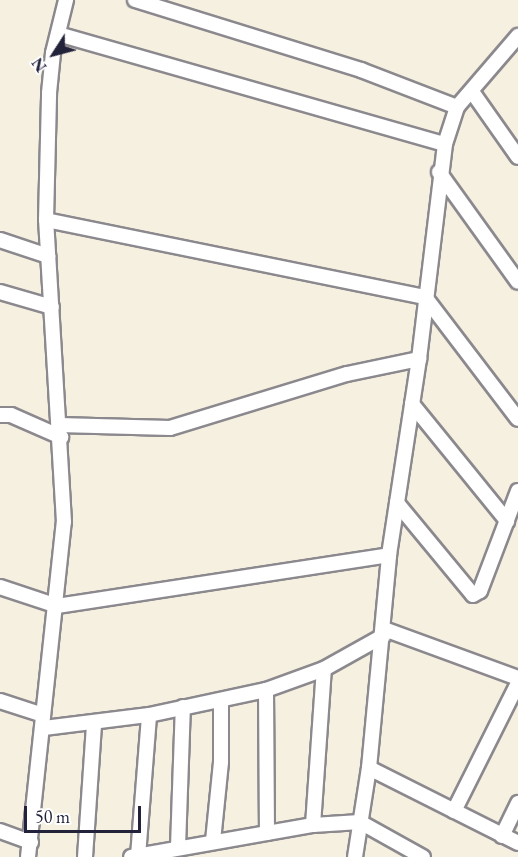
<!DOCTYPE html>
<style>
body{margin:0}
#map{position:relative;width:518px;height:857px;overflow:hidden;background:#f6f0e0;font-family:"EB Garamond",serif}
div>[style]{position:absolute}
.roads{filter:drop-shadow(2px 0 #8c898e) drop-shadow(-2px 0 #8c898e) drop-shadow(0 2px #8c898e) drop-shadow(0 -2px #8c898e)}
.street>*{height:14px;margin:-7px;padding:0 7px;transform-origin:7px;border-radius:7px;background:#fff}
span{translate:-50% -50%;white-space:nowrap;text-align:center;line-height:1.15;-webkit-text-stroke:5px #fff;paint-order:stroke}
.north{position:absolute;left:24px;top:24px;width:60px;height:60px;-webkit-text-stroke:4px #fff;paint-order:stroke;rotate:234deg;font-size:16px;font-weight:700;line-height:24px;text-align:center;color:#22223b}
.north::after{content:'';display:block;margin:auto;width:21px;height:27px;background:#22223b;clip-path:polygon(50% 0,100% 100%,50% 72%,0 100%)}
.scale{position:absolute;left:24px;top:806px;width:117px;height:27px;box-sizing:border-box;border:3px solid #22223b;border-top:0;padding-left:8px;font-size:18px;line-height:21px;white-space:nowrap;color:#22223b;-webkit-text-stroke:4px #fff;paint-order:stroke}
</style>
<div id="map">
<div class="roads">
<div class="street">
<div style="left:135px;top:0;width:237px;rotate:17.2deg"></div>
<div style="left:361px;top:70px;width:103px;rotate:21.1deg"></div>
<div style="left:58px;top:34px;width:402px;rotate:15.9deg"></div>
<div style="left:473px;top:93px;width:78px;rotate:54.9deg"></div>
<div style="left:439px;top:172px;width:135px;rotate:54.3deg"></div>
<div style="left:46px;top:220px;width:387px;rotate:11.5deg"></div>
<div style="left:425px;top:297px;width:153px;rotate:52.7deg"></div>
<div style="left:0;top:240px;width:51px;rotate:18.4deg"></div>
<div style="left:0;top:292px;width:54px;rotate:16.1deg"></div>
<div style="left:412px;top:404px;width:151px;rotate:50.9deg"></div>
<div style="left:0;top:415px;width:11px"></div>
<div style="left:11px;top:415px;width:55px;rotate:23.7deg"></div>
<div style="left:59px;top:425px;width:111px;rotate:1.5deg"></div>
<div style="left:170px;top:428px;width:185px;rotate:-17deg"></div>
<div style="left:347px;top:374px;width:74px;rotate:-11.8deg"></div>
<div style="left:397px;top:503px;width:119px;rotate:50.4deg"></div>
<div style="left:473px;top:595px;width:8px;rotate:-30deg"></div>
<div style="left:480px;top:591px;width:107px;rotate:-69.2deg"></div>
<div style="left:0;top:587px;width:60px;rotate:18.4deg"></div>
<div style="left:57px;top:606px;width:336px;rotate:-8.7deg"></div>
<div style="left:384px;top:629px;width:143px;rotate:20.1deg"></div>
<div style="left:266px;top:690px;width:143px;rotate:89.6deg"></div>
<div style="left:0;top:701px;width:45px;rotate:18deg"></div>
<div style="left:44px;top:728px;width:106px;rotate:-7.1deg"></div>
<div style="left:149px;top:715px;width:120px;rotate:-12.1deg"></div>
<div style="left:266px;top:690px;width:62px;rotate:-19.9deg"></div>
<div style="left:324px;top:669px;width:68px;rotate:-29.2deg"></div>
<div style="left:369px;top:768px;width:167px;rotate:26.7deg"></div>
<div style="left:454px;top:811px;width:143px;rotate:-63.4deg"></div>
<div style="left:313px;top:825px;width:156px;rotate:-86deg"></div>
<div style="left:0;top:831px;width:33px;rotate:20deg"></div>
<div style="left:502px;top:836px;width:37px;rotate:-64deg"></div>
<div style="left:213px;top:841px;width:79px;rotate:-84.2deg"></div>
<div style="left:221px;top:762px;width:62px;rotate:-90deg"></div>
<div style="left:178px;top:847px;width:140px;rotate:-88deg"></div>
<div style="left:138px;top:856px;width:141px;rotate:-85.5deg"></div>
<div style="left:28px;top:857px;width:337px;rotate:-83.9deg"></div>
<div style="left:64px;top:522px;width:303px;rotate:-93.4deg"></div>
<div style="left:46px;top:220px;width:127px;rotate:-88.6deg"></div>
<div style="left:49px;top:93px;width:40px;rotate:-84.3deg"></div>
<div style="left:53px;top:53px;width:55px;rotate:-76.2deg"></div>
<div style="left:85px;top:857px;width:133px;rotate:-86.1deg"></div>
<div style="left:131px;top:857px;width:185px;rotate:-10deg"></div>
<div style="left:313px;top:825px;width:47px;rotate:-3.7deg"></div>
<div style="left:360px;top:822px;width:72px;rotate:29.1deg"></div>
<div style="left:355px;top:857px;width:90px;rotate:-81.1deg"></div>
<div style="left:369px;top:768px;width:214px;rotate:-84.6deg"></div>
<div style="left:389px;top:555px;width:198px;rotate:-81.3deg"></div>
<div style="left:419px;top:359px;width:217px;rotate:-83.1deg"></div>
<div style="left:445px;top:144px;width:39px;rotate:-72deg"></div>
<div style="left:457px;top:107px;width:94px;rotate:-49.3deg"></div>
</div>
</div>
<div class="north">N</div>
<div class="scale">50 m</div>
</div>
